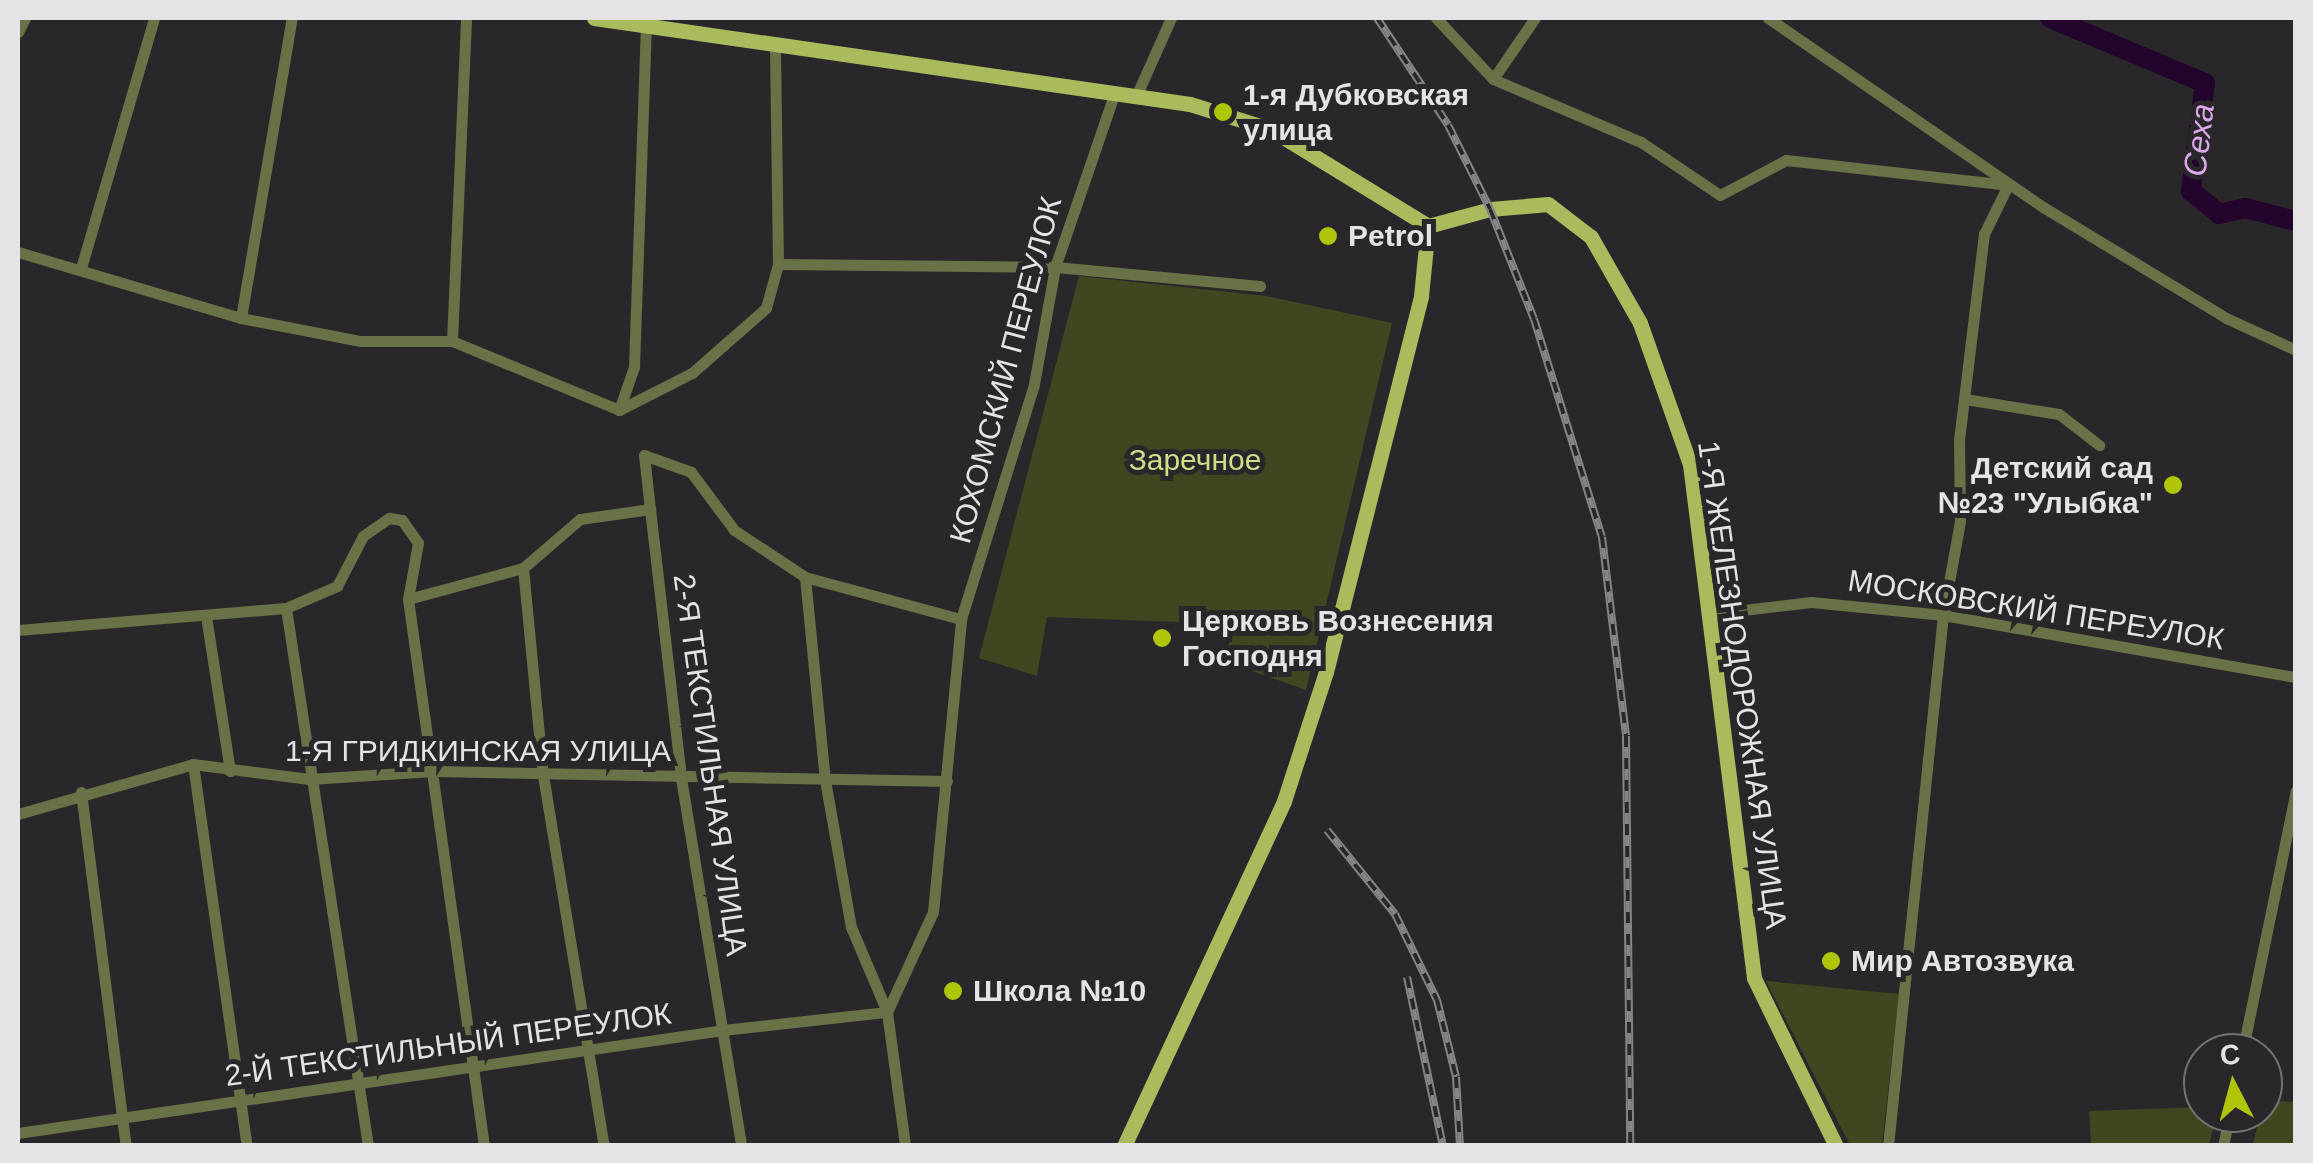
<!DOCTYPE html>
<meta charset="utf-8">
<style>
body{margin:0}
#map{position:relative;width:2313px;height:1163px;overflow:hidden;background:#2a272a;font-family:Arial,sans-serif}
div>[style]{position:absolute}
.green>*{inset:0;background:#404720}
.river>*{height:20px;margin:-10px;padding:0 10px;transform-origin:10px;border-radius:10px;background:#23042c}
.minor>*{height:11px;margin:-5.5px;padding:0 5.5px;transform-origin:5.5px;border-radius:5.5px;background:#697146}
.major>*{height:15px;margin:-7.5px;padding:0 7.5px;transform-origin:7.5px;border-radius:7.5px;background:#aabb5d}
.rail>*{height:8px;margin-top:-4px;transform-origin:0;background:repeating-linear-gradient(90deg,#2a272a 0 11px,#868487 0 22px);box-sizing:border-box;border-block:2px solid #868487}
.dots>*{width:28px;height:28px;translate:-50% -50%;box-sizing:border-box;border:5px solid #2a272a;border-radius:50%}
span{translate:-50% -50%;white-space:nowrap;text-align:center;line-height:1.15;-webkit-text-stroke:10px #2a272a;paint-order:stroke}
.poi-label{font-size:30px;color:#e5e3e6;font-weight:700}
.left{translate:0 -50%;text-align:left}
.right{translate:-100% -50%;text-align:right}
.street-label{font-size:30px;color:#e5e3e6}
.park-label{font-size:30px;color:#cedf89}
.water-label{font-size:32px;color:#dda8ee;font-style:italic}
.frame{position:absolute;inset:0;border:20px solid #e5e3e6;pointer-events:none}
.north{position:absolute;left:2183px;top:1033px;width:100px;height:100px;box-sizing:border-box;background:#2a272a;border:2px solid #757275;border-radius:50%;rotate:354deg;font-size:28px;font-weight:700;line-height:40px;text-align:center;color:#e5e3e6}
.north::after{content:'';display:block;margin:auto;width:35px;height:45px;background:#aec508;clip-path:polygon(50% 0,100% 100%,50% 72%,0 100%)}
</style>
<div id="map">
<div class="green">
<div style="clip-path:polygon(1079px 276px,1266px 296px,1392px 323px,1306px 690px,1227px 662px,1231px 624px,1047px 617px,1037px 676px,979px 658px)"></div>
<div style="clip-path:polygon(1766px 981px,1899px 994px,1882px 1145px,1850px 1145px)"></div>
<div style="clip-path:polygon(2263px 1101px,2295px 1102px,2295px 1145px,2253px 1145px)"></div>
<div style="clip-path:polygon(2203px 1107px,2203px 1113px,2217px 1113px,2209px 1145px,2091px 1145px,2089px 1111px)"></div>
</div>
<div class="river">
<div style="left:2050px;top:18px;width:168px;rotate:22.8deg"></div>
<div style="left:2205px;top:83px;width:109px;rotate:97.4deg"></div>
<div style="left:2191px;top:191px;width:36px;rotate:39deg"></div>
<div style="left:2219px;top:214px;width:27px;rotate:-13deg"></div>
<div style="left:2245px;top:208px;width:53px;rotate:14.3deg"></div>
</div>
<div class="minor">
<div style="left:1436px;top:18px;width:83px;rotate:46.9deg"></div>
<div style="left:1493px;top:79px;width:161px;rotate:23.1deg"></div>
<div style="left:1641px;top:142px;width:95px;rotate:33.9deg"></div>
<div style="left:1720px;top:195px;width:75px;rotate:-27.9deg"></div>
<div style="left:1786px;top:160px;width:223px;rotate:6.4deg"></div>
<div style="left:1768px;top:18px;width:334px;rotate:34.5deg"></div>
<div style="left:2043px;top:207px;width:214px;rotate:31.2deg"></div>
<div style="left:2226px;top:318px;width:77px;rotate:24.6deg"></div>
<div style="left:18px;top:32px;width:16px;rotate:-63deg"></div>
<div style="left:1493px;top:79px;width:74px;rotate:-55.5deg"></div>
<div style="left:1137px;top:94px;width:83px;rotate:-65.9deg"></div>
<div style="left:18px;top:252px;width:233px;rotate:16.5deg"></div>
<div style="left:241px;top:318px;width:122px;rotate:10.9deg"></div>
<div style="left:361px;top:341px;width:91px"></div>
<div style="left:452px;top:341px;width:181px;rotate:22.4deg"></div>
<div style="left:619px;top:410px;width:82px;rotate:-26.9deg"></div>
<div style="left:692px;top:373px;width:98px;rotate:-41.3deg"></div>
<div style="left:766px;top:308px;width:46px;rotate:-74.7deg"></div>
<div style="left:778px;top:264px;width:220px;rotate:-90.8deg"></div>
<div style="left:778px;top:264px;width:277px;rotate:0.6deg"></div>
<div style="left:1055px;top:267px;width:206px;rotate:5.3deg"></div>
<div style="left:81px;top:268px;width:260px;rotate:-73.7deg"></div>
<div style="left:241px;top:318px;width:304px;rotate:-80.4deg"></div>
<div style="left:452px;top:341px;width:323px;rotate:-87.5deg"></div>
<div style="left:1965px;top:399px;width:95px;rotate:9.1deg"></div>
<div style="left:2059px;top:414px;width:51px;rotate:37.8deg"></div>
<div style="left:619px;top:410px;width:46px;rotate:-70.8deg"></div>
<div style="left:634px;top:367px;width:349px;rotate:-88deg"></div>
<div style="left:650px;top:509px;width:271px;rotate:83.4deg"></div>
<div style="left:681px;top:778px;width:373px;rotate:80.7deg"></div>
<div style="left:523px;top:568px;width:208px;rotate:84.5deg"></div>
<div style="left:543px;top:775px;width:376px;rotate:80.7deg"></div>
<div style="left:805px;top:577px;width:204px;rotate:84.4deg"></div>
<div style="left:825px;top:780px;width:149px;rotate:80deg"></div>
<div style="left:851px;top:927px;width:92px;rotate:67deg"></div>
<div style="left:887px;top:1012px;width:135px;rotate:82.3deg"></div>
<div style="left:408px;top:599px;width:552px;rotate:82.09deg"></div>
<div style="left:286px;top:608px;width:544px;rotate:81.33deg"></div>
<div style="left:1708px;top:614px;width:104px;rotate:-6.6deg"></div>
<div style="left:1811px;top:602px;width:133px;rotate:5.6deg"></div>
<div style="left:1943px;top:615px;width:358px;rotate:10deg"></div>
<div style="left:206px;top:616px;width:157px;rotate:81.2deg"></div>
<div style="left:18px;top:630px;width:269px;rotate:-4.7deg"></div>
<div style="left:286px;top:608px;width:56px;rotate:-23.3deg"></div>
<div style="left:337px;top:586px;width:56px;rotate:-62.5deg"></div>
<div style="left:363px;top:536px;width:32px;rotate:-35deg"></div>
<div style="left:389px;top:518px;width:13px;rotate:9deg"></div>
<div style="left:402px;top:520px;width:28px;rotate:55deg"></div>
<div style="left:418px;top:543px;width:57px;rotate:100.1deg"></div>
<div style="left:408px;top:599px;width:119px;rotate:-15.1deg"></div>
<div style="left:523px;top:568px;width:75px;rotate:-40.7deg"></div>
<div style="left:580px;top:519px;width:71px;rotate:-8.1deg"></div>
<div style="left:650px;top:509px;width:54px;rotate:-96.3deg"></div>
<div style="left:644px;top:455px;width:50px;rotate:19.9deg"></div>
<div style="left:691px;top:472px;width:72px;rotate:53.4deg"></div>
<div style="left:734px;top:530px;width:85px;rotate:33.5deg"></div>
<div style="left:805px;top:577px;width:162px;rotate:15.1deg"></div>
<div style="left:193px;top:764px;width:386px;rotate:82deg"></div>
<div style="left:81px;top:792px;width:357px;rotate:82.8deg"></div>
<div style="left:18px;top:814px;width:182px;rotate:-15.9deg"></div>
<div style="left:193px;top:764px;width:117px;rotate:7.4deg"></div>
<div style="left:309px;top:779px;width:125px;rotate:-3.7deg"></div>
<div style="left:434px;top:771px;width:513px;rotate:1.12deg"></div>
<div style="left:2242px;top:1053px;width:268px;rotate:-78.4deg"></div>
<div style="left:18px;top:1133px;width:712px;rotate:-8.31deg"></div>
<div style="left:723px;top:1030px;width:165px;rotate:-6.3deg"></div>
<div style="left:887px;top:1012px;width:110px;rotate:-65.3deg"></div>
<div style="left:933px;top:912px;width:294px;rotate:-84.5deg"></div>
<div style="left:961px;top:619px;width:246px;rotate:-72.7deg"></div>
<div style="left:1034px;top:384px;width:119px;rotate:-79.8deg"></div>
<div style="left:1055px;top:267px;width:185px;rotate:-71.1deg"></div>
<div style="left:1888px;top:1146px;width:534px;rotate:-84.09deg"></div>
<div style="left:1943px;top:615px;width:96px;rotate:-79.7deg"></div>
<div style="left:1960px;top:521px;width:81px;rotate:-90.7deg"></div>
<div style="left:1959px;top:440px;width:208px;rotate:-83.1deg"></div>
<div style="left:1984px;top:234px;width:55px;rotate:-63.9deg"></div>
<div style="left:2223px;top:1146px;width:34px;rotate:-78deg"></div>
</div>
<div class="major">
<div style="left:594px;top:18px;width:602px;rotate:8.21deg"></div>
<div style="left:1190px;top:104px;width:84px;rotate:17.4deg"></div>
<div style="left:1270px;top:129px;width:185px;rotate:31.5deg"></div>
<div style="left:1428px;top:226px;width:64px;rotate:-15.3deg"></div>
<div style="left:1490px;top:209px;width:58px;rotate:-4.9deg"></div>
<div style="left:1548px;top:204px;width:54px;rotate:37.5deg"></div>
<div style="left:1591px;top:237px;width:99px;rotate:60.3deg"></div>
<div style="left:1640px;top:323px;width:150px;rotate:70.5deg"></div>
<div style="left:1690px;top:464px;width:518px;rotate:82.9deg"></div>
<div style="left:1754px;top:978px;width:187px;rotate:64deg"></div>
<div style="left:1124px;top:1146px;width:380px;rotate:-65.1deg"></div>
<div style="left:1284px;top:801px;width:136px;rotate:-72deg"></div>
<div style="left:1326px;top:672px;width:388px;rotate:-75.8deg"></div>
<div style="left:1421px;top:296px;width:70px;rotate:-84.3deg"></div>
</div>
<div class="rail">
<div style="left:1377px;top:18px;width:128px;rotate:56.4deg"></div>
<div style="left:1448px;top:125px;width:94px;rotate:63.4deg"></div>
<div style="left:1490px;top:209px;width:118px;rotate:68.2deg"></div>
<div style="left:1534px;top:319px;width:228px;rotate:72.7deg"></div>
<div style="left:1602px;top:537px;width:200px;rotate:83.1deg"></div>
<div style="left:1626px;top:736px;width:410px;rotate:89.4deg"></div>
<div style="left:1327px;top:830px;width:108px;rotate:51deg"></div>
<div style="left:1395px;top:914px;width:96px;rotate:64deg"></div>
<div style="left:1437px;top:1000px;width:79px;rotate:76.1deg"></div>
<div style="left:1456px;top:1077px;width:69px;rotate:86.7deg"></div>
<div style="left:1407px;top:977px;width:173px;rotate:78deg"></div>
</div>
<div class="dots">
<div style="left:1223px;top:112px;background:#aec508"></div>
<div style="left:1328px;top:236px;background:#aec508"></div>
<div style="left:2173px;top:485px;background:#aec508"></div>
<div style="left:1162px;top:638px;background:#aec508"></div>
<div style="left:1831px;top:961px;background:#aec508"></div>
<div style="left:953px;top:991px;background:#aec508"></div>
</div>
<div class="poi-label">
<span class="left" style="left:1243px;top:112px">1-я Дубковская<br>улица</span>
<span class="left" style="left:1348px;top:236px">Petrol</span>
<span class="right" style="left:2153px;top:485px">Детский сад<br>№23 "Улыбка"</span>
<span class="left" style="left:1182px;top:638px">Церковь Вознесения<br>Господня</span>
<span class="left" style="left:1851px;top:961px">Мир Автозвука</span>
<span class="left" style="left:973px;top:991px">Школа №10</span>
</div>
<div class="street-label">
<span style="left:1006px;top:370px;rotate:-75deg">КОХОМСКИЙ ПЕРЕУЛОК</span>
<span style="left:2036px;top:610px;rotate:9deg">МОСКОВСКИЙ ПЕРЕУЛОК</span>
<span style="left:1742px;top:685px;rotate:82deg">1-Я ЖЕЛЕЗНОДОРОЖНАЯ УЛИЦА</span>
<span style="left:478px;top:751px">1-Я ГРИДКИНСКАЯ УЛИЦА</span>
<span style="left:710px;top:765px;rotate:82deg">2-Я ТЕКСТИЛЬНАЯ УЛИЦА</span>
<span style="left:448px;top:1045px;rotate:-8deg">2-Й ТЕКСТИЛЬНЫЙ ПЕРЕУЛОК</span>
</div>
<div class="park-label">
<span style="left:1195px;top:460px">Заречное</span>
</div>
<div class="water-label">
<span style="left:2199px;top:140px;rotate:-83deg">Сеха</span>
</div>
<div class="frame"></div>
<div class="north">С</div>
</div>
